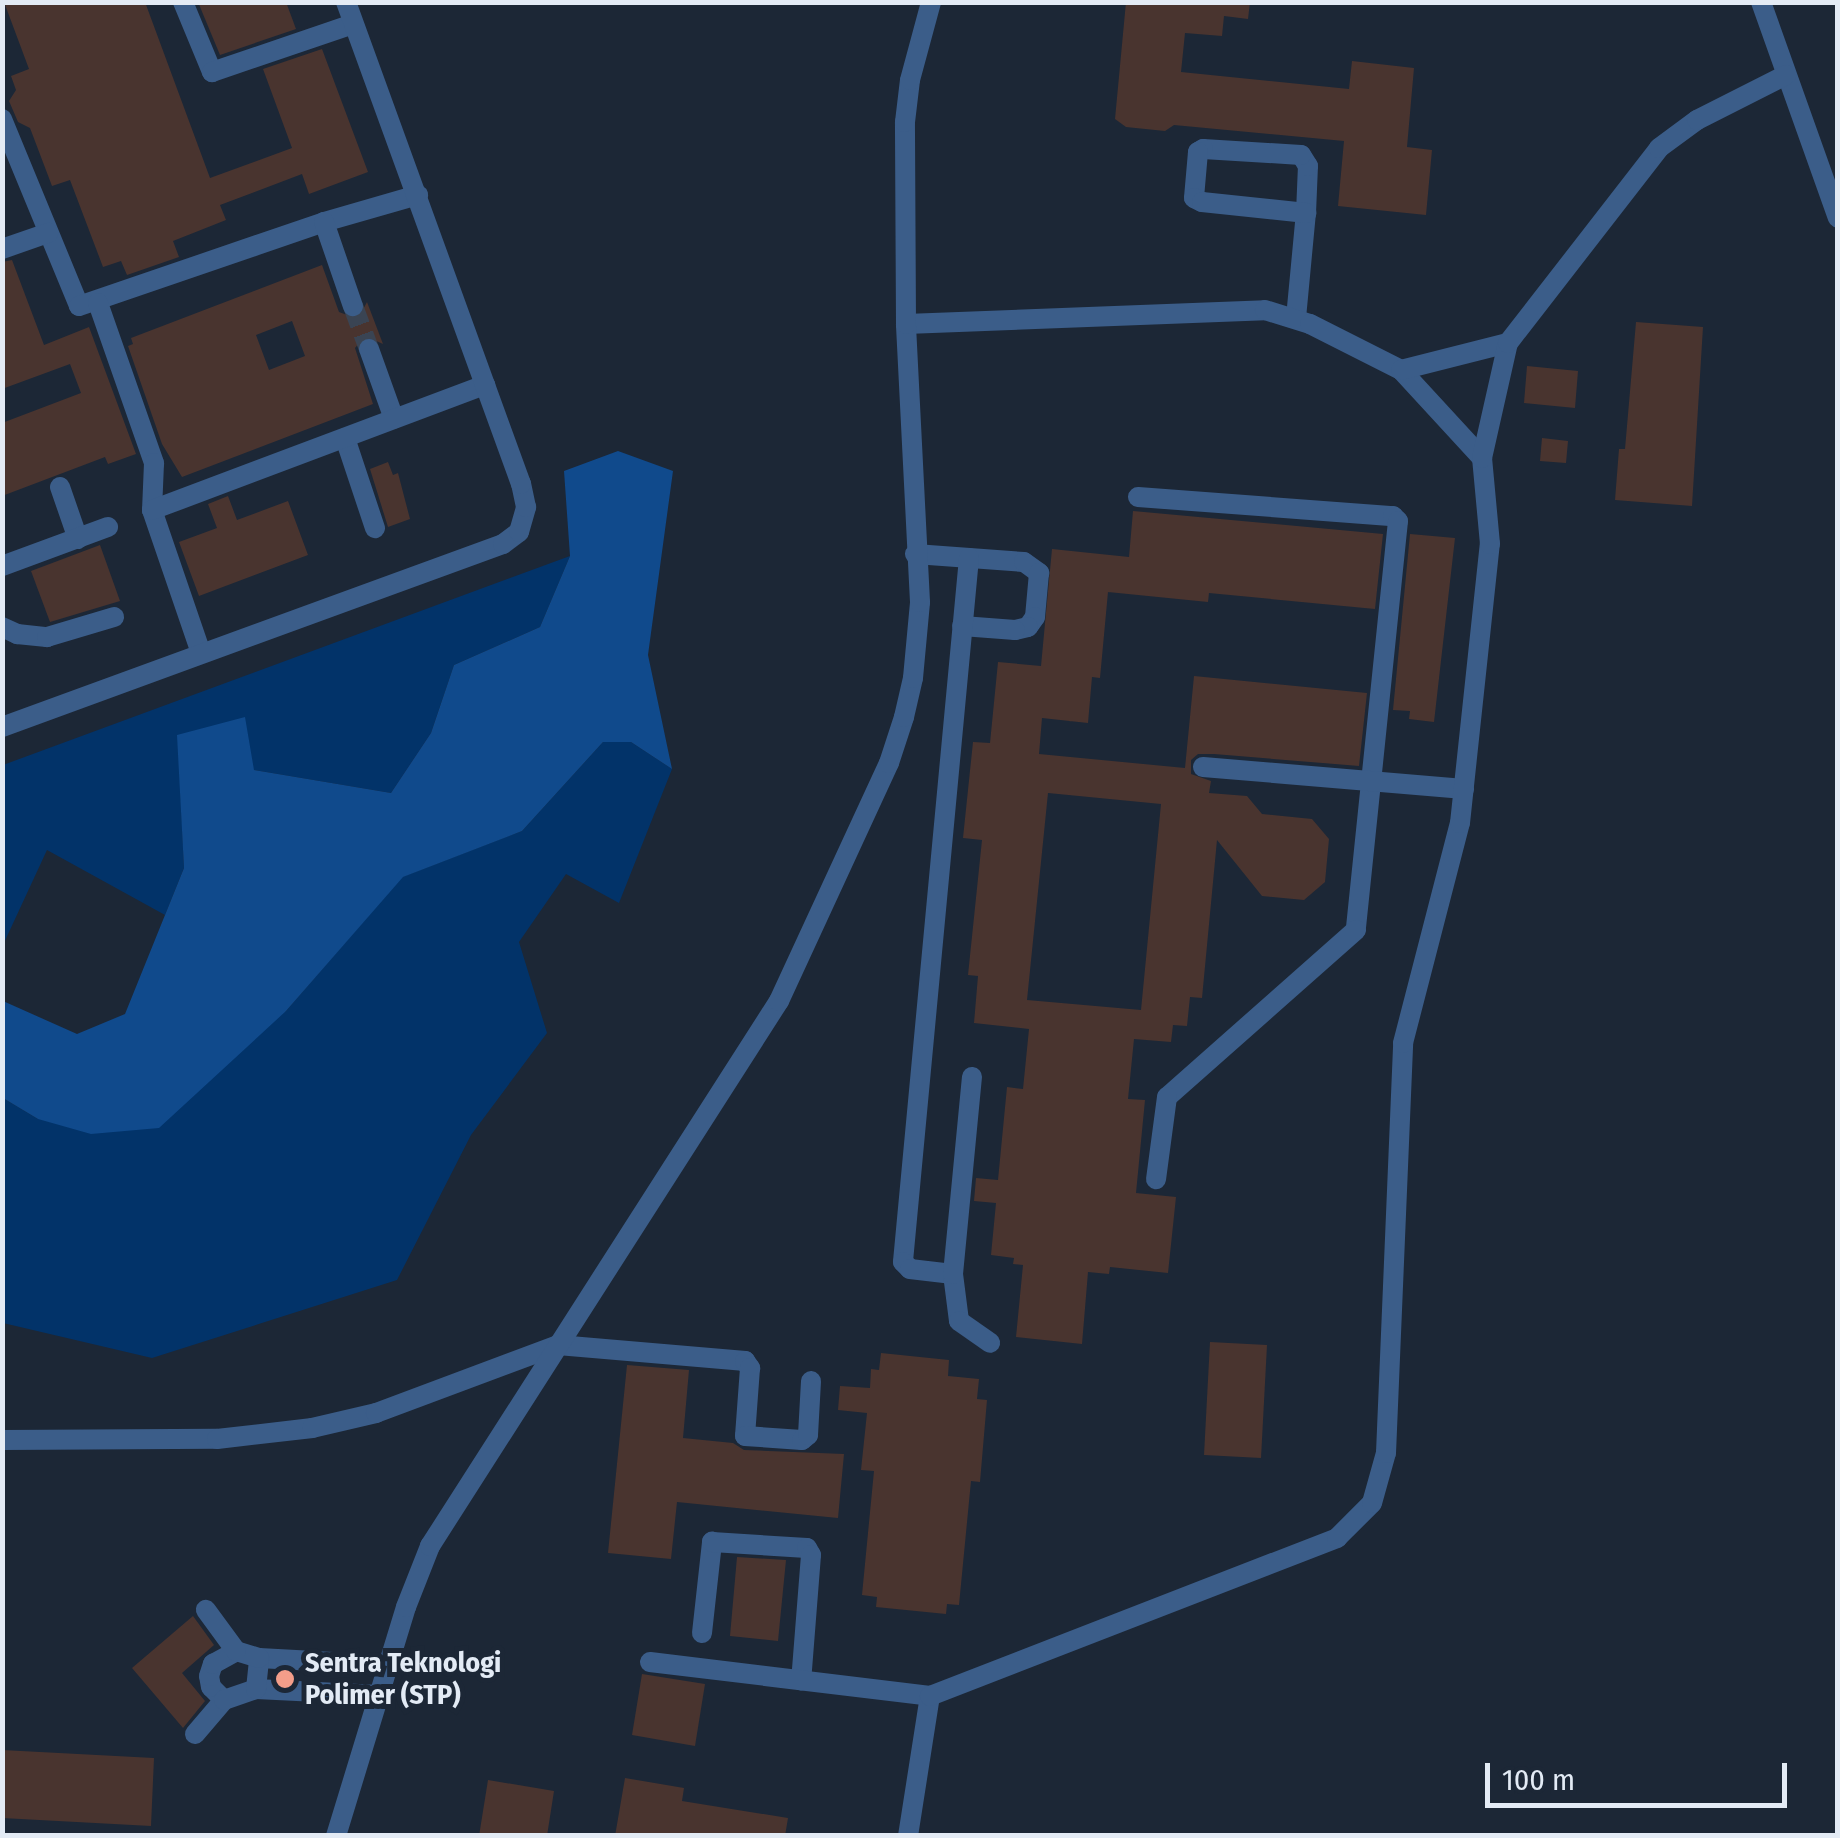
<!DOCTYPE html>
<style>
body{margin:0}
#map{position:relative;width:1840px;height:1838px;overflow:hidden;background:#1c2736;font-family:"Fira Sans Condensed",sans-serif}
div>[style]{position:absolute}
.green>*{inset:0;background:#023369}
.forest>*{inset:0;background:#104a8c}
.building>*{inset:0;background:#49342f}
.minor-tunnel>*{height:20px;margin-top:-10px;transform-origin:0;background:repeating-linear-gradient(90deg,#3a4453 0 20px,transparent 0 30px)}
.minor>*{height:20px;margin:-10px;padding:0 10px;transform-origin:10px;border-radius:10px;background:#3b5d89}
.dots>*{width:28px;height:28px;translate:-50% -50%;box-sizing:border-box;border:5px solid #1c2736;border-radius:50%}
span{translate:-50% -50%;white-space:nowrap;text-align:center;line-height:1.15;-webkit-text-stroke:10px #1c2736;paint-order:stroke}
.poi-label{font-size:28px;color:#e3ebf5;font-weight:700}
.left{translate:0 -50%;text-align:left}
.frame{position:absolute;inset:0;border:5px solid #e3ebf5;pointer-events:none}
.scale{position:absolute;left:1485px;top:1763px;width:302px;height:45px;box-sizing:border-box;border:5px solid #e3ebf5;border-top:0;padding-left:12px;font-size:30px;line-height:35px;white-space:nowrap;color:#e3ebf5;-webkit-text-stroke:8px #1c2736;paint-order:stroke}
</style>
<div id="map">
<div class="green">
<div style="clip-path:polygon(570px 556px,540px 627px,454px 665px,431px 733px,391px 793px,254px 770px,178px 735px,184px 868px,165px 915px,47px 850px,3px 945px,3px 765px)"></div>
<div style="clip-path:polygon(603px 742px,631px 742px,672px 769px,619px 903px,566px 874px,519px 942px,547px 1033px,471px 1135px,397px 1280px,152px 1358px,3px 1323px,3px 1098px,38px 1119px,286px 1011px,402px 877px,522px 831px)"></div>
</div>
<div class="forest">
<div style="clip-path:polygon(618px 451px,673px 471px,648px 655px,672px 769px,631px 742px,603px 742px,522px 831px,403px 877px,286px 1011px,159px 1128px,91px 1134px,38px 1119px,3px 1098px,3px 1001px,77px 1034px,125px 1014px,184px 868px,177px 735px,245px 717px,254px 770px,391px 793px,431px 733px,454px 665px,540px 627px,570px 556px,564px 471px)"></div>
</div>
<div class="building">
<div style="clip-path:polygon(4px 2px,145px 2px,210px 178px,292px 148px,263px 69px,322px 49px,368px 172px,309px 194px,302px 174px,220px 205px,226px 220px,173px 241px,179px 257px,127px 275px,121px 261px,103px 267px,70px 180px,52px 186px,30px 128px,18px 122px,9px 101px,16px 90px,11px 76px,29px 69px)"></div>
<div style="clip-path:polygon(198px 2px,286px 2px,296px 29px,220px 55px)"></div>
<div style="clip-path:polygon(1126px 2px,1250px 2px,1248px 19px,1224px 16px,1222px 36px,1185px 33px,1181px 72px,1349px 89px,1352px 61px,1414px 68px,1407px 147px,1432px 150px,1426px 215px,1338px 206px,1344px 141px,1174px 125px,1165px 131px,1126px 127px,1115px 119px)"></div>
<div style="clip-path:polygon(12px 260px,44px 345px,89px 327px,136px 454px,108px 464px,105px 457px,2px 496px,2px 423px,81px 393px,70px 364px,2px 389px,2px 262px)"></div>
<div style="clip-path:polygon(evenodd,322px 265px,339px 312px,358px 319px,367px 302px,383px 344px,365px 336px,355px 348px,373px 404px,182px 477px,162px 444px,128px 346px,133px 344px,131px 338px,322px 265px,292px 321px,305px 356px,269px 370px,256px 335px,292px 321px)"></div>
<div style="clip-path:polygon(1636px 322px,1703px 327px,1692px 506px,1615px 500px,1619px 449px,1625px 449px)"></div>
<div style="clip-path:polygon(1527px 366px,1578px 371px,1575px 408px,1524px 403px)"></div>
<div style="clip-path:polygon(1542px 438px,1568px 441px,1566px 463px,1540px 461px)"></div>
<div style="clip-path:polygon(388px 462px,393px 475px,398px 473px,410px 519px,388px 527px,370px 469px)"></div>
<div style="clip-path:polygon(228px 496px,237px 520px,288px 501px,308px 555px,199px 596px,179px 542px,217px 528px,208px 504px)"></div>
<div style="clip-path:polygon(evenodd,1133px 511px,1383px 534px,1375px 609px,1209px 593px,1208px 602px,1108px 592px,1100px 678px,1092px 677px,1088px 723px,1042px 718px,1039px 754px,1185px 768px,1194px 676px,1367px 693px,1359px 766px,1214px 754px,1198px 754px,1191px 760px,1191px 774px,1211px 781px,1209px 793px,1247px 796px,1262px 814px,1312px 819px,1329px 839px,1325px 882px,1304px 900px,1262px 896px,1217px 840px,1202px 998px,1190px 997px,1187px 1026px,1173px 1025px,1171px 1042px,1134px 1039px,1128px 1099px,1145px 1100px,1136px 1193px,1176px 1197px,1168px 1273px,1110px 1267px,1109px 1274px,1088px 1272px,1082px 1344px,1016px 1337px,1023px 1265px,1013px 1264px,1014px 1258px,991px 1255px,996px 1203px,974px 1201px,976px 1178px,998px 1180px,1007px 1087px,1023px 1089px,1029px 1029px,974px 1023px,978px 976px,968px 975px,982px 840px,963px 838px,973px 742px,990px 743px,998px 662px,1041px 666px,1052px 549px,1129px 557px,1133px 511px,1048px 793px,1161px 804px,1141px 1010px,1027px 1000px,1048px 793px)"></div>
<div style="clip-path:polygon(1410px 534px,1455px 538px,1434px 722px,1409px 719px,1410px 711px,1393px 710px)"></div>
<div style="clip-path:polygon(100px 545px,120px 601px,50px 622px,31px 571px)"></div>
<div style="clip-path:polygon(1210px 1342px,1267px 1345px,1261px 1458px,1204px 1455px)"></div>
<div style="clip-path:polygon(881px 1353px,949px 1360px,948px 1376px,979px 1379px,977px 1399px,987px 1400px,980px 1482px,971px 1481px,959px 1605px,947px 1604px,946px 1614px,876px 1607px,877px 1597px,862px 1595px,874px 1471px,861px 1470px,867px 1413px,838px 1410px,840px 1386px,870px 1388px,871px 1369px,879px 1370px)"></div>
<div style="clip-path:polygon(627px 1365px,689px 1370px,683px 1438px,733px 1443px,744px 1450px,844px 1454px,838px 1518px,677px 1502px,671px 1559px,608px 1553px)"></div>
<div style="clip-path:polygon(737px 1557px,786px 1560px,778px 1641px,730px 1636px)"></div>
<div style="clip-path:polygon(193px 1616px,214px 1645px,182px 1673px,205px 1701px,183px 1728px,132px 1668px)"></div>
<div style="clip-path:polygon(642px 1674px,705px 1684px,695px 1746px,632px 1735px)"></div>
<div style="clip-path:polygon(2px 1750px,154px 1758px,151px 1826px,2px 1818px)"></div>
<div style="clip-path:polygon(625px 1778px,684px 1788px,682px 1801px,788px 1818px,785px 1836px,615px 1836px)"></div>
<div style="clip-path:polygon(488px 1780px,554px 1791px,547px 1836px,479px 1836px)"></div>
</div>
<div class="minor-tunnel">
<div style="left:353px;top:306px;width:46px;rotate:69.6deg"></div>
</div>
<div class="minor">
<div style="left:183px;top:2px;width:76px;rotate:67.5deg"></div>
<div style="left:212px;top:72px;width:149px;rotate:-18.8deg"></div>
<div style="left:1761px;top:2px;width:229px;rotate:70.4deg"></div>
<div style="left:2px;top:119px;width:202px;rotate:67.6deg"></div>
<div style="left:79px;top:306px;width:259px;rotate:-18.9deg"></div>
<div style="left:324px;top:222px;width:98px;rotate:-16deg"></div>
<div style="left:324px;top:222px;width:89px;rotate:71deg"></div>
<div style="left:2px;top:249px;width:49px;rotate:-19.2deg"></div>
<div style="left:98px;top:303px;width:170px;rotate:70.7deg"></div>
<div style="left:154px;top:463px;width:47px;rotate:92.4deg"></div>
<div style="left:1296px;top:318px;width:105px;rotate:-84.6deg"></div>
<div style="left:1306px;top:213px;width:47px;rotate:-87.6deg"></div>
<div style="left:1308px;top:166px;width:13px;rotate:-122deg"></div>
<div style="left:1301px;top:155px;width:98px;rotate:-176.5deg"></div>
<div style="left:1203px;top:149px;width:6px;rotate:149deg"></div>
<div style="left:1198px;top:152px;width:46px;rotate:95deg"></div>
<div style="left:1194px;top:198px;width:9px;rotate:27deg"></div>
<div style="left:1202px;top:202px;width:105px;rotate:6deg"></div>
<div style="left:906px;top:324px;width:359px;rotate:-2.2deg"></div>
<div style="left:1265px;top:310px;width:47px;rotate:17.3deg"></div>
<div style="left:1310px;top:324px;width:102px;rotate:26.8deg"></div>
<div style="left:1401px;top:370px;width:120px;rotate:47.4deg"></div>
<div style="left:369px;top:349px;width:74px;rotate:70.3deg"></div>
<div style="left:1401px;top:370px;width:110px;rotate:-14.2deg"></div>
<div style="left:345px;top:438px;width:95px;rotate:71.6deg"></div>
<div style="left:60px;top:487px;width:55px;rotate:70.9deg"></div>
<div style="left:1138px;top:497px;width:256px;rotate:4.3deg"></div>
<div style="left:1393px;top:516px;width:7px;rotate:45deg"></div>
<div style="left:1398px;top:521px;width:411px;rotate:95.9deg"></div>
<div style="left:1356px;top:930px;width:252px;rotate:138.5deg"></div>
<div style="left:1167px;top:1097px;width:83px;rotate:97.6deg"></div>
<div style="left:915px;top:554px;width:109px;rotate:4.2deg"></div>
<div style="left:1024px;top:562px;width:19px;rotate:36deg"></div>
<div style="left:1039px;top:573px;width:44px;rotate:95.2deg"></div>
<div style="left:1035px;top:617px;width:12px;rotate:125deg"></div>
<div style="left:1028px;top:627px;width:13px;rotate:167deg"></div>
<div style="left:1015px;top:630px;width:53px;rotate:-175.7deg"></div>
<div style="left:969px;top:558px;width:707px;rotate:95.36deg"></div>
<div style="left:903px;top:1262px;width:10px;rotate:45deg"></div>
<div style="left:910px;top:1269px;width:43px;rotate:6.6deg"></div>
<div style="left:953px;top:1274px;width:47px;rotate:82.7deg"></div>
<div style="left:959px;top:1321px;width:38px;rotate:35deg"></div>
<div style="left:2px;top:566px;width:113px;rotate:-20.2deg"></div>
<div style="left:2px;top:627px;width:17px;rotate:25deg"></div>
<div style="left:17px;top:634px;width:30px;rotate:6deg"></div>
<div style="left:47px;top:637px;width:70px;rotate:-16.6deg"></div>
<div style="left:201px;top:653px;width:151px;rotate:-108.9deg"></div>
<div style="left:152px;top:510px;width:356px;rotate:-20.6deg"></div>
<div style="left:2px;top:727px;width:533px;rotate:-20.07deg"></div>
<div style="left:503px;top:544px;width:20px;rotate:-37deg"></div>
<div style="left:519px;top:532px;width:26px;rotate:-74deg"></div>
<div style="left:526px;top:507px;width:24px;rotate:-102deg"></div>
<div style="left:521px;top:484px;width:513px;rotate:-109.95deg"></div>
<div style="left:1203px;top:767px;width:262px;rotate:4.8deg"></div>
<div style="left:953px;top:1274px;width:198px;rotate:-84.5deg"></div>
<div style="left:2px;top:1440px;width:215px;rotate:-0.3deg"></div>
<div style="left:217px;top:1439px;width:96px;rotate:-6.6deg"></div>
<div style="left:312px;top:1428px;width:66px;rotate:-13.2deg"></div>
<div style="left:376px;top:1413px;width:194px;rotate:-20.5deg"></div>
<div style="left:558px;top:1345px;width:188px;rotate:4.9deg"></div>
<div style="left:745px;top:1361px;width:9px;rotate:54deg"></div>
<div style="left:750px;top:1368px;width:68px;rotate:94.2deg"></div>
<div style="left:745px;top:1436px;width:57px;rotate:4deg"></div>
<div style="left:802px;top:1440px;width:8px;rotate:-40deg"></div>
<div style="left:808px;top:1435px;width:54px;rotate:-86.8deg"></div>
<div style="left:702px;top:1633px;width:92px;rotate:-83.7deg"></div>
<div style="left:712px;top:1542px;width:95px;rotate:3.6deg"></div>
<div style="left:807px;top:1548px;width:8px;rotate:60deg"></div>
<div style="left:811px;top:1555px;width:126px;rotate:94.5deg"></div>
<div style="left:259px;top:1658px;width:129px;rotate:3.1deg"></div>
<div style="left:650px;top:1662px;width:282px;rotate:6.9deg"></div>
<div style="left:256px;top:1689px;width:123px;rotate:2.8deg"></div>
<div style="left:224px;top:1700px;width:18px;rotate:-135deg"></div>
<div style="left:211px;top:1687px;width:11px;rotate:-100deg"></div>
<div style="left:209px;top:1676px;width:13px;rotate:-72deg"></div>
<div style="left:213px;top:1664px;width:26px;rotate:-29deg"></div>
<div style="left:195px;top:1734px;width:45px;rotate:-49.5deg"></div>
<div style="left:224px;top:1700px;width:34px;rotate:-19deg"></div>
<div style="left:256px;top:1689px;width:31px;rotate:-84deg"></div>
<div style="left:259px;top:1658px;width:24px;rotate:-163deg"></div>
<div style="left:236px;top:1651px;width:51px;rotate:-126.2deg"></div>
<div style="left:336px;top:1836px;width:239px;rotate:-73deg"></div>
<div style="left:406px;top:1607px;width:66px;rotate:-68.5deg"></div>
<div style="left:430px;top:1546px;width:647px;rotate:-57.37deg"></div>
<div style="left:779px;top:1001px;width:262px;rotate:-65.2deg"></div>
<div style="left:889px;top:763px;width:48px;rotate:-71.9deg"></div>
<div style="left:904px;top:717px;width:40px;rotate:-77deg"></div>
<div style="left:913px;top:678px;width:76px;rotate:-84.7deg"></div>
<div style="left:920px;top:602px;width:278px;rotate:-92.9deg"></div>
<div style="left:906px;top:324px;width:202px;rotate:-90.3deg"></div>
<div style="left:905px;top:122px;width:42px;rotate:-83.2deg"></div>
<div style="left:910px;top:80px;width:81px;rotate:-74.9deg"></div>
<div style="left:908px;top:1836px;width:142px;rotate:-81.1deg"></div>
<div style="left:930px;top:1696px;width:437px;rotate:-21.2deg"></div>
<div style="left:1337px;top:1538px;width:49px;rotate:-45deg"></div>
<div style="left:1372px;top:1503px;width:52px;rotate:-74.4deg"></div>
<div style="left:1386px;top:1453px;width:410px;rotate:-87.6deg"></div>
<div style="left:1403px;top:1043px;width:227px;rotate:-75.5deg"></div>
<div style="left:1460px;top:823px;width:281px;rotate:-83.9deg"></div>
<div style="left:1490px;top:544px;width:86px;rotate:-95.3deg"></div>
<div style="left:1482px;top:458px;width:118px;rotate:-77.3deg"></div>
<div style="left:1508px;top:343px;width:247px;rotate:-52.2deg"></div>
<div style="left:1659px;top:148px;width:47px;rotate:-36.4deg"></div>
<div style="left:1697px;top:120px;width:100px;rotate:-26.8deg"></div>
</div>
<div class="dots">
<div style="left:285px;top:1679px;background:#f49e8a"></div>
</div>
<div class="poi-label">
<span class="left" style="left:305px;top:1679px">Sentra Teknologi<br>Polimer (STP)</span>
</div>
<div class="frame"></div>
<div class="scale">100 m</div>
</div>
